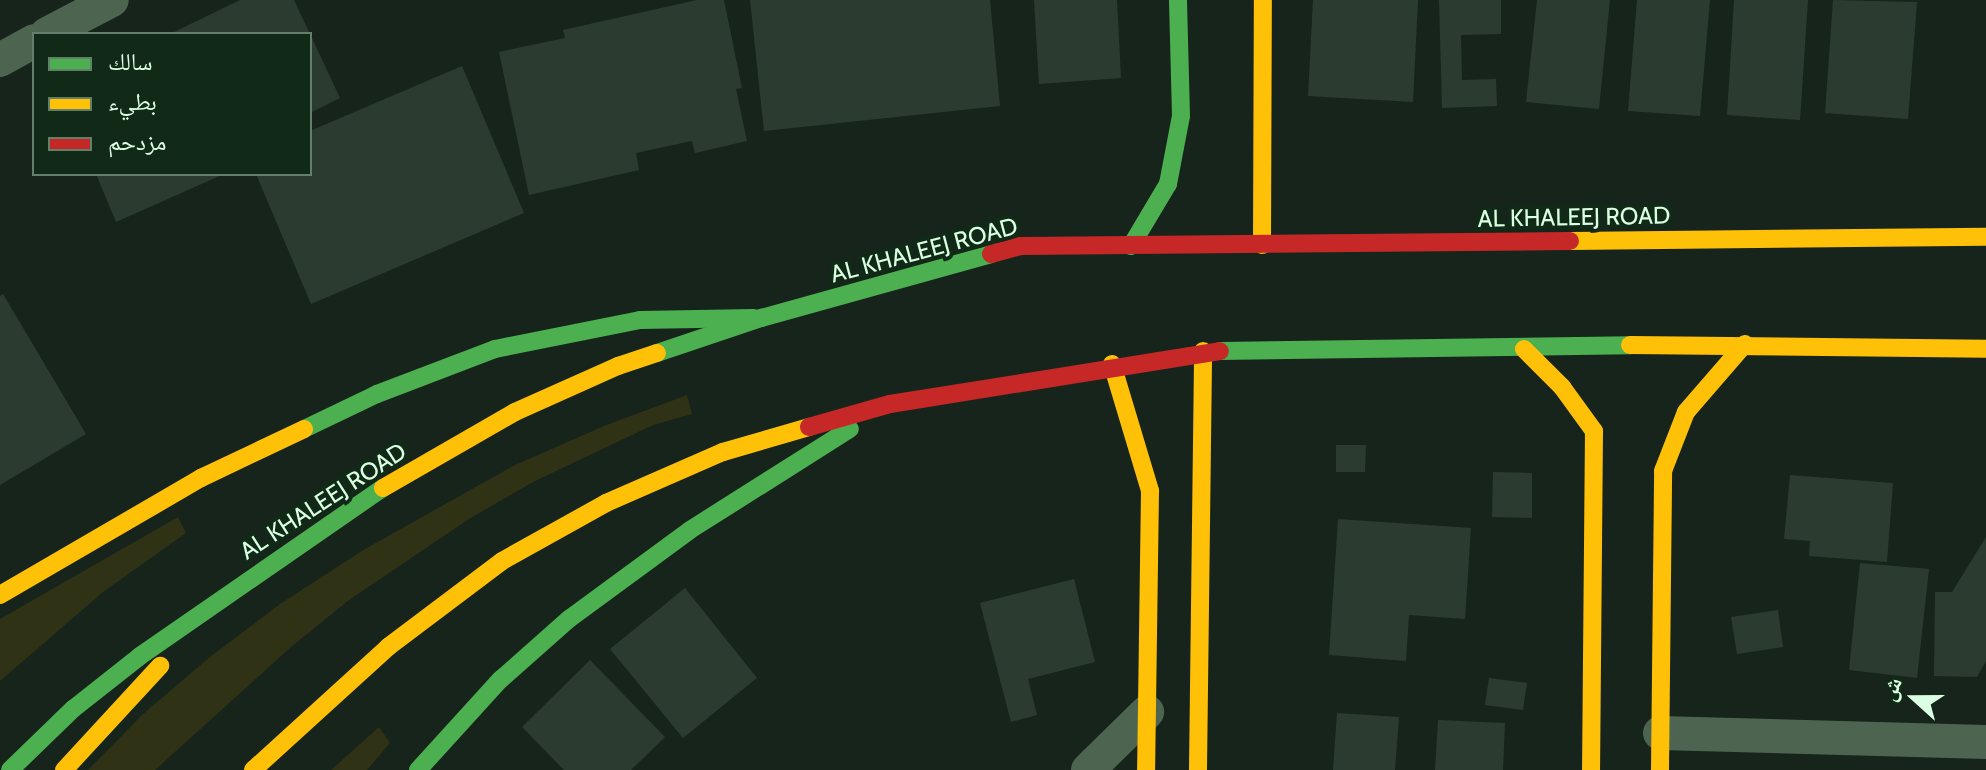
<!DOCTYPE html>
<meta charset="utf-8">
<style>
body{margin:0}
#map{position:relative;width:1986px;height:770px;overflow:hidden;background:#17241b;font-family:Cabin,"Noto Naskh Arabic",sans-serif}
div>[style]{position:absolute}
.green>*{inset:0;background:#2f3215}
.building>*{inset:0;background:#2c3b30}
.street>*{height:34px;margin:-17px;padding:0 17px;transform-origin:17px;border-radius:17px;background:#4d6550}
.fast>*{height:18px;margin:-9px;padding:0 9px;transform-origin:9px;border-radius:9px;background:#4caf50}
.slow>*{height:18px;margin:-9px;padding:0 9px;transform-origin:9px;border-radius:9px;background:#ffc107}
.jam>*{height:18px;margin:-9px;padding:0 9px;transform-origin:9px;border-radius:9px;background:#c62828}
span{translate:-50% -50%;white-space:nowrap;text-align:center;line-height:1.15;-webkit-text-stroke:8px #112a18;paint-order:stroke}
.street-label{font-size:24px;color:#dbffe2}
.legend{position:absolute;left:32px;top:32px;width:280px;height:144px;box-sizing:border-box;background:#112a18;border:2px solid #627f69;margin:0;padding:10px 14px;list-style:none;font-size:24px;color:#dbffe2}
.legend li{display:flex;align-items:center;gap:16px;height:40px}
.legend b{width:40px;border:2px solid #627f69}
.north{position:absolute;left:1874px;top:658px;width:80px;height:80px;-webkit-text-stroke:6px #112a18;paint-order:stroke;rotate:291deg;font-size:22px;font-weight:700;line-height:32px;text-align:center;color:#dbffe2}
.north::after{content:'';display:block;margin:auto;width:28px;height:36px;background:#dbffe2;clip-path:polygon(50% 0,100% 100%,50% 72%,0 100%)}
</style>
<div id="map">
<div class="green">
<div style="clip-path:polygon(687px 395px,692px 414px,653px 425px,533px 482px,469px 519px,349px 600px,291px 647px,155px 770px,88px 770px,143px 714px,210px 657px,280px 604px,365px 549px,515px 465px,604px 426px)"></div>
<div style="clip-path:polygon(178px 517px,186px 533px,103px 592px,0 681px,0 619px)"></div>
<div style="clip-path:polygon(379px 727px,390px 743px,367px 770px,331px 770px)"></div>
</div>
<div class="building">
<div style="clip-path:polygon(240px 0,294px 0,310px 34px,170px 34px)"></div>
<div style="clip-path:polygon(697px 0,724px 0,742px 88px,736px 89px,747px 141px,695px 153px,692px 141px,636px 153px,639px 170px,529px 195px,499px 52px,565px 38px,563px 30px)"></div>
<div style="clip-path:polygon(750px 0,990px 0,1000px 106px,764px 131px)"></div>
<div style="clip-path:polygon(1034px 0,1117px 0,1121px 78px,1039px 84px)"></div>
<div style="clip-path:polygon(1313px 0,1418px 0,1413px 102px,1308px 96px)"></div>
<div style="clip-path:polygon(1439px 0,1501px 0,1501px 34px,1461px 35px,1462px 80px,1496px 79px,1497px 106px,1442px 108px)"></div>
<div style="clip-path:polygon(1537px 0,1610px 0,1599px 109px,1526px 102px)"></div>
<div style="clip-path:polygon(1637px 0,1710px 0,1700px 116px,1628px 111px)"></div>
<div style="clip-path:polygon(1734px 0,1808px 0,1800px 120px,1727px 115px)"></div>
<div style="clip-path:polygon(1833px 0,1917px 2px,1908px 119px,1825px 113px)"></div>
<div style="clip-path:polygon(310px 34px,340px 98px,310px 113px)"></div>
<div style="clip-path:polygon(462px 66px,524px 213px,311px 304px,256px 174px,310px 174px,310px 131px)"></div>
<div style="clip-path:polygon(96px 174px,224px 174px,116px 222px)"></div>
<div style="clip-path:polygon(3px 294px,86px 434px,0 485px,0 296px)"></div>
<div style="clip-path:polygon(1336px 445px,1366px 445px,1365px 472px,1336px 472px)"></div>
<div style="clip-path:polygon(1493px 472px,1532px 473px,1532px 518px,1492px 517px)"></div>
<div style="clip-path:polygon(1790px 475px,1893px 483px,1887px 562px,1809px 556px,1810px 541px,1784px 539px)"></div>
<div style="clip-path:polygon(1338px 519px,1471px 528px,1465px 619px,1409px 615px,1406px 661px,1329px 655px)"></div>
<div style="clip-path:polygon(1986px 537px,1986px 661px,1977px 677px,1934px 676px,1935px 592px,1952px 592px)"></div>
<div style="clip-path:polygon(1860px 563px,1929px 569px,1917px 678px,1849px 670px)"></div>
<div style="clip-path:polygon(1074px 579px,1095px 662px,1028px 679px,1037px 715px,1011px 722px,980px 603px)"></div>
<div style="clip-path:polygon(685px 588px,757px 678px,683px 738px,610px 649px)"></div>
<div style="clip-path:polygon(1778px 610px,1783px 647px,1737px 654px,1731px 617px)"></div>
<div style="clip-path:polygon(590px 660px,665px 737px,631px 770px,564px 770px,522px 727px)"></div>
<div style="clip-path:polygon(1489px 678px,1527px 683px,1523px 710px,1485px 705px)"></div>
<div style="clip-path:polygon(1337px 713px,1399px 717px,1395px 770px,1333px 770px)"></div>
<div style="clip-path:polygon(1438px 720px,1505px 723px,1503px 770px,1435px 770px)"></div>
</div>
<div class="street">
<div style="left:47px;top:34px;width:73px;rotate:-27.6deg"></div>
<div style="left:0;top:60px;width:39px;rotate:-29deg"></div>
<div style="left:1660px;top:733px;width:326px;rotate:1.6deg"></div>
<div style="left:1088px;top:770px;width:83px;rotate:-44.5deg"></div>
</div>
<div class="fast">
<div style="left:1131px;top:246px;width:72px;rotate:-59.2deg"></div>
<div style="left:1168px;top:184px;width:69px;rotate:-79.2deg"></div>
<div style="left:1181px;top:116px;width:116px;rotate:-91.5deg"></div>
<div style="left:1220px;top:351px;width:410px;rotate:-0.8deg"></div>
<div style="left:657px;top:353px;width:110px;rotate:-18.6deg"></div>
<div style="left:761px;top:318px;width:239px;rotate:-15.5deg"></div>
<div style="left:304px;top:429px;width:81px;rotate:-25.6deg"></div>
<div style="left:377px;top:394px;width:126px;rotate:-20.9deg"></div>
<div style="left:495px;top:349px;width:148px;rotate:-11.3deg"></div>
<div style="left:640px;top:320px;width:114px;rotate:-1deg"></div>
<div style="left:10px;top:770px;width:88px;rotate:-44.1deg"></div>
<div style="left:73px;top:709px;width:85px;rotate:-38.3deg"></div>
<div style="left:140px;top:656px;width:295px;rotate:-34.7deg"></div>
<div style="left:418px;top:770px;width:122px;rotate:-47.7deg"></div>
<div style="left:500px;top:680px;width:92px;rotate:-41.5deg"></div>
<div style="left:569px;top:619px;width:150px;rotate:-36.3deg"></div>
<div style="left:690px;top:530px;width:189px;rotate:-32.3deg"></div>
</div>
<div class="slow">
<div style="left:1570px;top:241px;width:416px;rotate:-0.6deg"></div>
<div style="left:1262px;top:245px;width:245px;rotate:-89.8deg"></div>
<div style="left:1630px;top:345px;width:356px;rotate:0.6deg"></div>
<div style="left:1524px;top:349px;width:54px;rotate:45deg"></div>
<div style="left:1562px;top:387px;width:54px;rotate:54deg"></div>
<div style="left:1594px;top:431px;width:339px;rotate:90.5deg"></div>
<div style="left:1112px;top:364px;width:133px;rotate:73.3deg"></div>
<div style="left:1150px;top:491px;width:279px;rotate:90.8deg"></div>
<div style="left:383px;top:488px;width:152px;rotate:-29.9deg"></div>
<div style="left:515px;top:412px;width:113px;rotate:-24.1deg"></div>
<div style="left:618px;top:366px;width:41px;rotate:-18.4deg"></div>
<div style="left:0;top:595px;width:233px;rotate:-30.2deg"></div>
<div style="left:201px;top:478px;width:114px;rotate:-25.4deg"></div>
<div style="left:64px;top:770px;width:142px;rotate:-47.3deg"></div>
<div style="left:253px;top:770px;width:183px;rotate:-42.3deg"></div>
<div style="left:388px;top:647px;width:143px;rotate:-37deg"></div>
<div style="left:502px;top:561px;width:119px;rotate:-29.1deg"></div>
<div style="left:606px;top:503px;width:128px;rotate:-23.6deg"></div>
<div style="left:723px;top:452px;width:90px;rotate:-16.2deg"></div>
<div style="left:1198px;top:770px;width:419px;rotate:-89.3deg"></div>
<div style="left:1660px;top:770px;width:299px;rotate:-89.4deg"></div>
<div style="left:1663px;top:471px;width:63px;rotate:-68.7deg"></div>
<div style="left:1686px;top:412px;width:90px;rotate:-49.1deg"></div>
</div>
<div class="jam">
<div style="left:991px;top:254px;width:30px;rotate:-15deg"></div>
<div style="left:1020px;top:246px;width:550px;rotate:-0.52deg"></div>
<div style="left:809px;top:427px;width:84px;rotate:-15.9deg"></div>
<div style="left:890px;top:404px;width:334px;rotate:-9.1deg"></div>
</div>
<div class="street-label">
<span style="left:1574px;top:217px;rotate:-1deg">AL KHALEEJ ROAD</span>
<span style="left:924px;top:250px;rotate:-15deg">AL KHALEEJ ROAD</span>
<span style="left:323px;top:501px;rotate:-33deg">AL KHALEEJ ROAD</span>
</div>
<ul class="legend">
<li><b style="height:10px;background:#4caf50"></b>سالك</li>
<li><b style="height:10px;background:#ffc107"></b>بطيء</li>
<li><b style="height:10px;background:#c62828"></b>مزدحم</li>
</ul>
<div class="north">ش</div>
</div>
